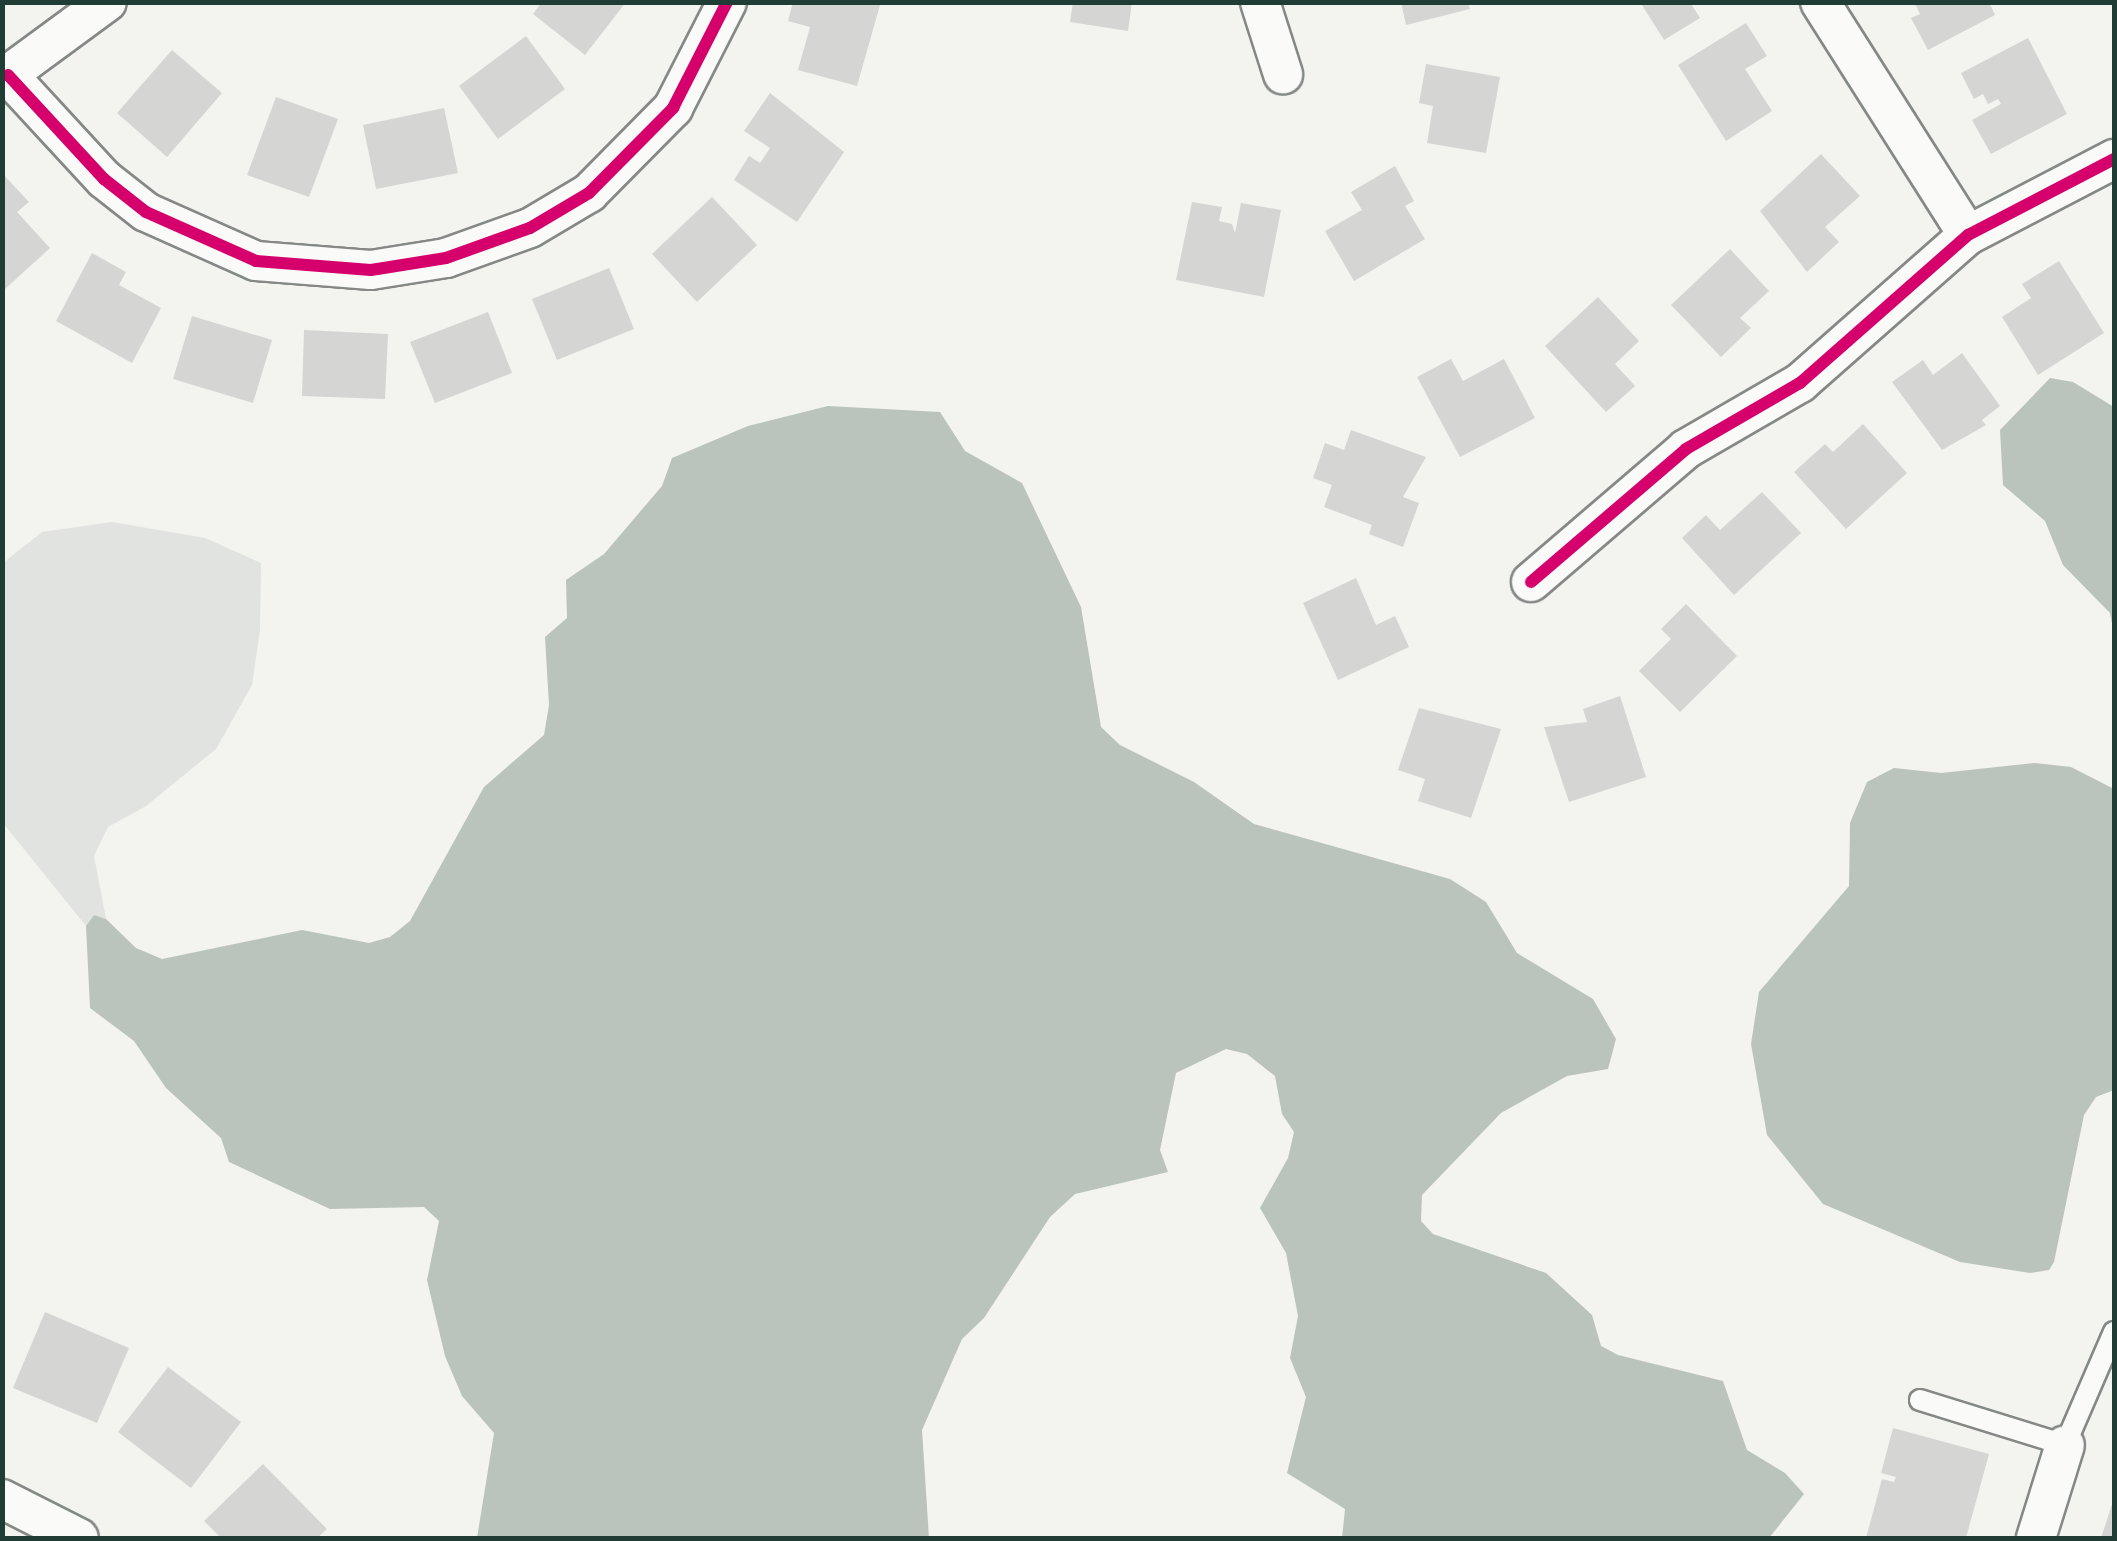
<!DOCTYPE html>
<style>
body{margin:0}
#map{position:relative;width:2117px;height:1541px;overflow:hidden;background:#f3f3f0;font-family:Mali,sans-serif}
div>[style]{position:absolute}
.green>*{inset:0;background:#e0e3df}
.water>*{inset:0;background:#bbc3bd}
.building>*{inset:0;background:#d5d6d3}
.roads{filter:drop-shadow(2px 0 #848986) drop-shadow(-2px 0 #848986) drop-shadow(0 2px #848986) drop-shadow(0 -2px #848986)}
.lane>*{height:20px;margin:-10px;padding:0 10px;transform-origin:10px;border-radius:10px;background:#fafaf8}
.street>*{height:38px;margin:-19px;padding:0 19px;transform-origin:19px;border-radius:19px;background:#fafaf8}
.cycleway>*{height:12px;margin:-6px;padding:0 6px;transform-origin:6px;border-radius:6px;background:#d6006c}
span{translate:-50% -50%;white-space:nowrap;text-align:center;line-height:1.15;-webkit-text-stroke:8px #fdfcf7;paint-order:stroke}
.frame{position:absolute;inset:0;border:5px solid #1f3d34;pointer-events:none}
</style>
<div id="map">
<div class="green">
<div style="clip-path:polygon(112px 522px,205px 538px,261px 563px,260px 630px,252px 685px,216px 749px,146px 806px,108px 827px,94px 856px,106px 919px,94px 915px,86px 926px,3px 823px,3px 563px,42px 532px)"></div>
</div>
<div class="water">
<div style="clip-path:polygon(2050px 378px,2073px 382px,2114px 407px,2114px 634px,2110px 613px,2063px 565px,2045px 521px,2003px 485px,2000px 430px)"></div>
<div style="clip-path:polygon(828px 406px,940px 412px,965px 451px,1022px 483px,1081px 607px,1101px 727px,1120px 745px,1194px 782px,1254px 824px,1450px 879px,1486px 902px,1517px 953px,1593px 999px,1616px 1039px,1608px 1069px,1567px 1076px,1501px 1113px,1422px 1195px,1421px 1221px,1433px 1234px,1546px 1273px,1592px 1315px,1601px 1346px,1618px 1355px,1723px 1381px,1747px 1450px,1785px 1473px,1804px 1494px,1769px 1538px,1342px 1538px,1345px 1509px,1287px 1473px,1306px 1397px,1290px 1358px,1298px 1316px,1286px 1253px,1260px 1208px,1288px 1158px,1294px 1132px,1282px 1114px,1275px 1076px,1247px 1054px,1226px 1049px,1176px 1073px,1160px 1150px,1168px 1172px,1075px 1194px,1050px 1217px,984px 1318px,962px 1339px,922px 1430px,929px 1538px,477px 1538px,494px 1433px,462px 1396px,445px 1356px,427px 1280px,439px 1221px,424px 1207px,330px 1209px,229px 1162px,221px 1138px,166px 1088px,134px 1041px,90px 1008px,86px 926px,94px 915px,106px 919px,136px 948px,162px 959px,302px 930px,369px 943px,390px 937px,410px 921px,484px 787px,544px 735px,549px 705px,545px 637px,567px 618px,566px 580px,604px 554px,662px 486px,672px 458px,748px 426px)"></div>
<div style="clip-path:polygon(2035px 763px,2071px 767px,2114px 789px,2114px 1090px,2096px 1097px,2084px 1115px,2054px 1262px,2049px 1270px,2030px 1273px,1960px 1262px,1823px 1204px,1767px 1135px,1751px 1044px,1759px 992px,1849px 886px,1850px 823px,1867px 782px,1894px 768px,1941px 773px)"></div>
</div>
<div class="building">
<div style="clip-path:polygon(542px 2px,626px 2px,585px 55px,533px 14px)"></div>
<div style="clip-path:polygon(793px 2px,880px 5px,857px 86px,798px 70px,810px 27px,788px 21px)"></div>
<div style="clip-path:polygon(1073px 2px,1132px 2px,1128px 31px,1070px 22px)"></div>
<div style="clip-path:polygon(1401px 2px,1468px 2px,1470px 9px,1406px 25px)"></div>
<div style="clip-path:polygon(1640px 2px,1690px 2px,1700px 18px,1664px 40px)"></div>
<div style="clip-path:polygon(1914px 2px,1989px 2px,1995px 15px,1928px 50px,1911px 18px,1920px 14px)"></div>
<div style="clip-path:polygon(1746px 23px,1767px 56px,1745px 69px,1772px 111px,1726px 141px,1678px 65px)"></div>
<div style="clip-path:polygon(526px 36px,565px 89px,498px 139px,459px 86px)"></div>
<div style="clip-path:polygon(2028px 38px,2067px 114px,1991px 154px,1972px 120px,2001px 104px,1998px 99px,1988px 104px,1983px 94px,1974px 99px,1961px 73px)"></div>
<div style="clip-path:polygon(172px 50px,222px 93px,167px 157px,117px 113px)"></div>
<div style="clip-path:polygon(1426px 64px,1500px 77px,1486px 153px,1427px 143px,1433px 106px,1419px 103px)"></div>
<div style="clip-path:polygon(770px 93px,844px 152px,797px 222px,734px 180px,749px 156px,760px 163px,770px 148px,744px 131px)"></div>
<div style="clip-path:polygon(276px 97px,338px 119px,309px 197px,247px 175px)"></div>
<div style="clip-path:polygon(444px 108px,458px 173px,376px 189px,363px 125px)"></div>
<div style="clip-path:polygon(1821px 154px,1860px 196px,1825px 227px,1839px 242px,1807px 272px,1760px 211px)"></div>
<div style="clip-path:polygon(1395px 166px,1414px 201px,1405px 206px,1425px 239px,1354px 281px,1325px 231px,1362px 210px,1351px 192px)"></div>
<div style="clip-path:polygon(2px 173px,29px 202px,17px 212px,50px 248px,5px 289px)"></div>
<div style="clip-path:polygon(712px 197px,757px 245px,697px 302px,652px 254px)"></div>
<div style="clip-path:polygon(1192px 202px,1222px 207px,1219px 221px,1232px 224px,1235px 233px,1241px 203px,1281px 210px,1264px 297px,1176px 280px)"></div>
<div style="clip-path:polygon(1730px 249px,1769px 291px,1740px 318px,1751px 328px,1721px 357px,1671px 305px)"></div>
<div style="clip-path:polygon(92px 253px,126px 272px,119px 285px,161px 308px,132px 363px,56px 321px)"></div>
<div style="clip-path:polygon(2059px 261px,2104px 333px,2038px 375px,2002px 317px,2031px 298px,2022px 284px)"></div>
<div style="clip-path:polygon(609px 268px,634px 329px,557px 360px,532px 299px)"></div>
<div style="clip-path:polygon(1598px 297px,1639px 341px,1615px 364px,1635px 386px,1606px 412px,1545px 346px)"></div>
<div style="clip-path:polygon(488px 312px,512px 373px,435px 403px,410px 342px)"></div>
<div style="clip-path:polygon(192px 316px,272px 340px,253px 403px,173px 379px)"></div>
<div style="clip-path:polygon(304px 330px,388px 334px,385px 399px,302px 396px)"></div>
<div style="clip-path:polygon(1962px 353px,2000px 406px,1982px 420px,1986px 425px,1942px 450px,1892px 382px,1923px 360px,1933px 375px)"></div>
<div style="clip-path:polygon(1451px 359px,1463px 381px,1504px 359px,1535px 418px,1460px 457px,1417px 377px)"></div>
<div style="clip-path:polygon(1863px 424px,1907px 473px,1846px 529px,1794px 472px,1825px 444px,1833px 452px)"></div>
<div style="clip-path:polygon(1351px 430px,1426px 457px,1403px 497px,1419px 503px,1403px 547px,1369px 534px,1372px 525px,1324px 507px,1332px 485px,1313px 478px,1325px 443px,1344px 450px)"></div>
<div style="clip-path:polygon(1762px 492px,1801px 533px,1734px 595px,1682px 538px,1706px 515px,1720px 530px)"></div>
<div style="clip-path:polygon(1356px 578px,1376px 625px,1395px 616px,1409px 647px,1338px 680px,1303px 603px)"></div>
<div style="clip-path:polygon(1686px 604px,1737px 656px,1680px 712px,1639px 671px,1671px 639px,1661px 629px)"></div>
<div style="clip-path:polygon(1620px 696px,1646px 777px,1569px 802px,1544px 727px,1587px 722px,1583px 709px)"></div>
<div style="clip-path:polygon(1419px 708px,1501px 729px,1471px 818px,1418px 801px,1425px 779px,1398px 770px)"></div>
<div style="clip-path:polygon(45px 1312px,129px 1348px,97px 1423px,13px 1388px)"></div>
<div style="clip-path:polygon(168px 1367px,241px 1422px,191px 1488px,118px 1432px)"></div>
<div style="clip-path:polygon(1893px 1428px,1989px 1454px,1966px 1538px,1866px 1538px,1882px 1479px,1894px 1482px,1896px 1477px,1881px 1473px)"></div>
<div style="clip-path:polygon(263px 1464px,327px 1529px,317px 1538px,221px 1538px,204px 1521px)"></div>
<div style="clip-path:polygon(2114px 1498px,2114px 1538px,2101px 1538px)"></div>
</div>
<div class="roads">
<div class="lane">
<div style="left:1920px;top:1400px;width:152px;rotate:17.2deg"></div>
<div style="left:2065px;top:1445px;width:123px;rotate:-66.6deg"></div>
</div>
<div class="street">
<div style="left:1260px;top:2px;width:76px;rotate:72.3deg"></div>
<div style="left:1820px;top:2px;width:276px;rotate:57.6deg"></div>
<div style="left:8px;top:75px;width:142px;rotate:47.3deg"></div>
<div style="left:104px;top:179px;width:53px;rotate:38.2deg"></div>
<div style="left:146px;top:212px;width:120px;rotate:24deg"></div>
<div style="left:256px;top:261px;width:115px;rotate:4.5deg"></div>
<div style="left:371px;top:270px;width:76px;rotate:-9.1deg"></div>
<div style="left:446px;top:258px;width:89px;rotate:-19.7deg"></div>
<div style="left:530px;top:228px;width:69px;rotate:-30.7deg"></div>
<div style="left:589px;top:193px;width:120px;rotate:-45.3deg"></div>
<div style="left:673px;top:108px;width:119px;rotate:-63deg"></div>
<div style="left:2px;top:79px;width:130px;rotate:-36.3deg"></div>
<div style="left:1531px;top:582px;width:204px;rotate:-40.6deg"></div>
<div style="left:1686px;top:449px;width:132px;rotate:-30.1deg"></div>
<div style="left:1800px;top:383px;width:224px;rotate:-41.4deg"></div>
<div style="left:1968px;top:235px;width:165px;rotate:-27.5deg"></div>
<div style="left:2px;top:1499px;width:86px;rotate:26.9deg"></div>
<div style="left:2036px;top:1538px;width:97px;rotate:-72.7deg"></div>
</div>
</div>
<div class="cycleway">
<div style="left:8px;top:75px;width:142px;rotate:47.3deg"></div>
<div style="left:104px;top:179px;width:53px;rotate:38.2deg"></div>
<div style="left:146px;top:212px;width:120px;rotate:24deg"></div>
<div style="left:256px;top:261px;width:115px;rotate:4.5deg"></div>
<div style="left:371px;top:270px;width:76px;rotate:-9.1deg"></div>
<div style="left:446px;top:258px;width:89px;rotate:-19.7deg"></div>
<div style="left:530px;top:228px;width:69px;rotate:-30.7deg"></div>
<div style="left:589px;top:193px;width:120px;rotate:-45.3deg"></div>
<div style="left:673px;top:108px;width:119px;rotate:-63deg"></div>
<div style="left:1531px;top:582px;width:204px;rotate:-40.6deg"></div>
<div style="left:1686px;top:449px;width:132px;rotate:-30.1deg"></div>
<div style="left:1800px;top:383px;width:224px;rotate:-41.4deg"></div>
<div style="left:1968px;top:235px;width:165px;rotate:-27.5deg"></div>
</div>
<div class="frame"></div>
</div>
